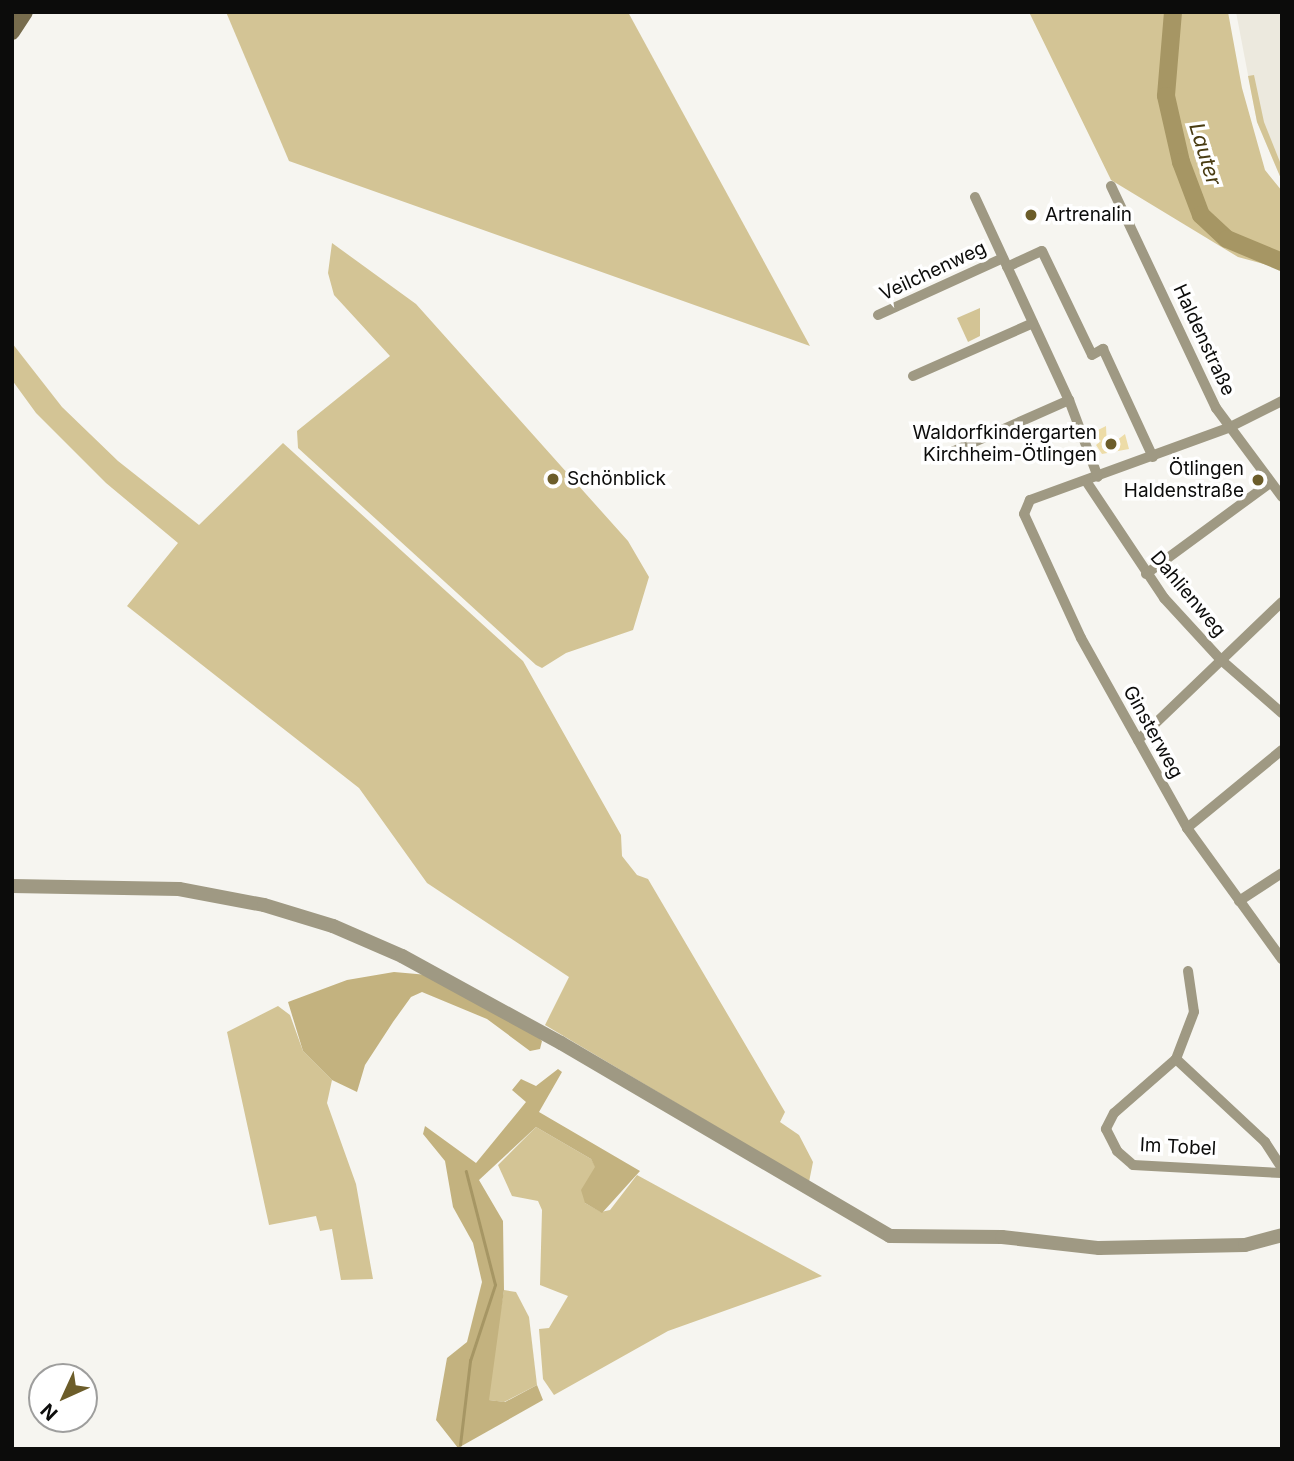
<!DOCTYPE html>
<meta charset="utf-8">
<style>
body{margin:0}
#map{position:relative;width:1294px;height:1461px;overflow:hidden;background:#f6f5f0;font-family:Inter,sans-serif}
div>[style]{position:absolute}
.built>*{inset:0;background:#ece9de}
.green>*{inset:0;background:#d3c495}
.forest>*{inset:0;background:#c3b27f}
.stream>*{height:2.5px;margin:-1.25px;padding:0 1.25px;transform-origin:1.25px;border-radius:1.25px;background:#a69664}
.river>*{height:18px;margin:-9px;padding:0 9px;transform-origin:9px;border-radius:9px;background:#a69664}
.building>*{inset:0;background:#eddca7}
.minor>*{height:10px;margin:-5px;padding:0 5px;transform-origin:5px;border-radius:5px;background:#9f9983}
.tertiary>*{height:14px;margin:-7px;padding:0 7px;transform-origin:7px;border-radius:7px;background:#9f9983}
.secondary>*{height:16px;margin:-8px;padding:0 8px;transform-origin:8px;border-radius:8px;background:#776c4d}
.dots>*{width:19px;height:19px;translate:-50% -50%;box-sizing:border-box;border:4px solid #fff;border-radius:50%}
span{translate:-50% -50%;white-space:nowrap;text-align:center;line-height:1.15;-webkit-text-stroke:7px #fff;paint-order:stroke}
.poi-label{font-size:19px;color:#0c0c0b}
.left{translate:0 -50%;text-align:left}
.right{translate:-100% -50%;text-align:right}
.street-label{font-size:19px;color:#0c0c0b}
.water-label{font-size:21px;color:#483b12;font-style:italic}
.frame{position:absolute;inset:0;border:14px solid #0c0c0b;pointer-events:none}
.north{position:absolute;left:28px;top:1363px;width:70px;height:70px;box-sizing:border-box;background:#fff;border:2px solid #9e9e9d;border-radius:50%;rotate:225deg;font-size:19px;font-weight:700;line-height:28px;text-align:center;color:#0c0c0b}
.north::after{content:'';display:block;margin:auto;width:24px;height:32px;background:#6c5d2a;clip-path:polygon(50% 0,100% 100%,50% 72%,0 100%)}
</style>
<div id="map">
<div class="built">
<div style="clip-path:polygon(1236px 12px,1282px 12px,1282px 181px,1257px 122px)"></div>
</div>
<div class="green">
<div style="clip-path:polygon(226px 12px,628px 12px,810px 346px,289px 161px)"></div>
<div style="clip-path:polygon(1029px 12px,1228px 12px,1242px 88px,1265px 170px,1282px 191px,1282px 269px,1238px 257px,1111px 180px)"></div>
<div style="clip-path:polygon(1254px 75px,1264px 122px,1282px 167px,1282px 181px,1257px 122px,1248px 76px)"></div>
<div style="clip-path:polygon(332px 243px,416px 304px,628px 541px,649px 577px,633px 630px,566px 653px,542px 668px,536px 665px,298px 448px,297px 431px,390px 356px,334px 295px,328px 273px)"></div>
<div style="clip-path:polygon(980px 308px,980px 336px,968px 342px,957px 318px)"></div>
<div style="clip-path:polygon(12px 343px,62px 407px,118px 461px,199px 525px,283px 443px,523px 661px,621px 835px,622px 856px,637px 875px,648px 879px,785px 1112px,780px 1122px,799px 1135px,813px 1162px,809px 1182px,545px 1025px,569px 977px,427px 883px,359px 788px,127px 606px,178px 543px,106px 483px,36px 413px,12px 380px)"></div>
<div style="clip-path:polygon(278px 1006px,290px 1015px,303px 1051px,332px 1080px,327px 1103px,356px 1184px,373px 1279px,341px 1280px,332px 1229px,320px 1231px,316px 1216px,269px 1225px,227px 1032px)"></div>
<div style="clip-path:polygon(536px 1127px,591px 1159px,596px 1167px,585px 1203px,601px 1212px,610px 1210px,637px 1175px,822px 1276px,668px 1331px,554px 1395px,543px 1379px,539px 1329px,549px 1328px,568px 1296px,540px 1285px,542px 1210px,538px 1201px,512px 1196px,498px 1165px)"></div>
<div style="clip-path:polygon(504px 1290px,516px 1292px,529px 1317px,537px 1385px,504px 1402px,489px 1400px,487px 1388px)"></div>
</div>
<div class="forest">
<div style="clip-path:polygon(394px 972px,428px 975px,534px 1033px,542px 1041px,540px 1049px,530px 1051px,487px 1019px,422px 992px,411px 997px,393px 1022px,365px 1065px,357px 1092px,332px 1080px,303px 1051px,288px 1002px,347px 980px)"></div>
<div style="clip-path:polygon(558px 1069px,562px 1072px,539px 1112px,640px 1171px,602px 1213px,585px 1203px,581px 1190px,595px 1167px,591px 1159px,536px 1127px,479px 1180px,503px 1221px,504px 1290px,489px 1400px,505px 1402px,537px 1385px,543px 1400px,458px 1448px,436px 1420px,447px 1358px,467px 1342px,482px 1282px,473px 1243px,453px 1207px,445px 1161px,423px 1134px,425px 1126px,476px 1163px,526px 1102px,512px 1090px,521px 1079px,536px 1086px)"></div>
</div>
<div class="stream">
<div style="left:460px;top:1445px;width:85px;rotate:-83.2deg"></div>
<div style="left:470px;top:1361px;width:80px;rotate:-71.8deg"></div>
<div style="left:495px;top:1285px;width:117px;rotate:-104.4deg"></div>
</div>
<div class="river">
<div style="left:1173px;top:12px;width:84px;rotate:94.8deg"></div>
<div style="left:1166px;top:96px;width:68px;rotate:77.2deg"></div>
<div style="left:1181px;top:162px;width:57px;rotate:69.3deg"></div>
<div style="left:1201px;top:215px;width:35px;rotate:43deg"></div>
<div style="left:1227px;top:239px;width:60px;rotate:22.7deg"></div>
</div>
<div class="building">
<div style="clip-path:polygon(1106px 426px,1107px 448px,1125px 434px,1129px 449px,1102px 454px,1096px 445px,1101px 441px,1092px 433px)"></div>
</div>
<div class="minor">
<div style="left:1111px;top:186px;width:246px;rotate:64.7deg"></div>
<div style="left:1216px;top:408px;width:111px;rotate:53.4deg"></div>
<div style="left:975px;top:197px;width:224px;rotate:65.2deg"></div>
<div style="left:1007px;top:267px;width:38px;rotate:-25deg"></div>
<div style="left:1042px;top:251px;width:115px;rotate:64.3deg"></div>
<div style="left:1092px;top:355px;width:13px;rotate:-29deg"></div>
<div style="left:1103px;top:349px;width:119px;rotate:65.2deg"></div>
<div style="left:878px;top:315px;width:137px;rotate:-24.5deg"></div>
<div style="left:913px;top:376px;width:131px;rotate:-23.8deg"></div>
<div style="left:1282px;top:401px;width:60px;rotate:153.4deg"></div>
<div style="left:1228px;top:428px;width:211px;rotate:160deg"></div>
<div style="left:1030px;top:500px;width:15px;rotate:113deg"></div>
<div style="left:1024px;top:514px;width:136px;rotate:65.3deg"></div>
<div style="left:1081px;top:638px;width:218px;rotate:60.8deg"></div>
<div style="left:1187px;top:828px;width:162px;rotate:54.1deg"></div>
<div style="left:954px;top:451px;width:126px;rotate:-23.9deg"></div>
<div style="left:1069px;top:400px;width:82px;rotate:69.4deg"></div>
<div style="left:1086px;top:481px;width:141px;rotate:56.3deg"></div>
<div style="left:1164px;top:598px;width:83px;rotate:47.4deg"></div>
<div style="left:1220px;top:659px;width:82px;rotate:41.1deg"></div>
<div style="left:1146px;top:574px;width:154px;rotate:-36.3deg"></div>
<div style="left:1138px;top:740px;width:199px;rotate:-43.8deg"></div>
<div style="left:1187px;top:828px;width:123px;rotate:-39.4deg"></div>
<div style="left:1239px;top:901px;width:51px;rotate:-33.1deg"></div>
<div style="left:1188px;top:971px;width:41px;rotate:81.7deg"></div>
<div style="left:1194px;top:1012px;width:50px;rotate:111deg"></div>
<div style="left:1176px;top:1059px;width:82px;rotate:138.9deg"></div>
<div style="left:1114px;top:1113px;width:18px;rotate:117deg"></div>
<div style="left:1106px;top:1129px;width:25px;rotate:63deg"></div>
<div style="left:1117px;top:1151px;width:21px;rotate:41deg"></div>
<div style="left:1133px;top:1165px;width:149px;rotate:3.1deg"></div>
<div style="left:1176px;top:1059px;width:122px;rotate:43deg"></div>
<div style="left:1265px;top:1142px;width:31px;rotate:57deg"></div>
</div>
<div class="tertiary">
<div style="left:12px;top:886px;width:167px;rotate:1deg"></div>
<div style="left:179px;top:889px;width:86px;rotate:10.7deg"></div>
<div style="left:264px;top:905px;width:72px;rotate:16.9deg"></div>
<div style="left:333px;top:926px;width:75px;rotate:23.5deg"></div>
<div style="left:402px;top:956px;width:181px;rotate:28.7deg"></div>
<div style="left:561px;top:1043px;width:381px;rotate:30.4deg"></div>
<div style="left:890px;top:1236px;width:112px;rotate:0.5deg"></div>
<div style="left:1002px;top:1237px;width:98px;rotate:6.5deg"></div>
<div style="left:1099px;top:1248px;width:146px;rotate:-1.2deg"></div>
<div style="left:1245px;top:1245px;width:38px;rotate:-15deg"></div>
</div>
<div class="secondary">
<div style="left:12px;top:32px;width:24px;rotate:-57deg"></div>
</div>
<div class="dots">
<div style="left:1031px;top:215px;background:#6c5d2a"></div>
<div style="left:1111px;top:444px;background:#6c5d2a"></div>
<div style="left:553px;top:479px;background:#6c5d2a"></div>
<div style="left:1258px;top:480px;background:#6c5d2a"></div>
</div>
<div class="poi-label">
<span class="left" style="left:1045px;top:215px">Artrenalin</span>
<span class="right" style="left:1097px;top:444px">Waldorfkindergarten<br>Kirchheim-Ötlingen</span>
<span class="right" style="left:1244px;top:480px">Ötlingen<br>Haldenstraße</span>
<span class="left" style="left:567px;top:479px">Schönblick</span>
</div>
<div class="street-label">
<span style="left:933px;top:271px;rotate:-25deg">Veilchenweg</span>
<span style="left:1204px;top:340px;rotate:65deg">Haldenstraße</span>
<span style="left:1188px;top:594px;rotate:50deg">Dahlienweg</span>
<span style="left:1153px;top:732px;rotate:61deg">Ginsterweg</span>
<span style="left:1178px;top:1147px;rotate:3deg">Im Tobel</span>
</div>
<div class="water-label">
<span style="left:1205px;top:154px;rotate:73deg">Lauter</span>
</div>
<div class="frame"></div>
<div class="north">N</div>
</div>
